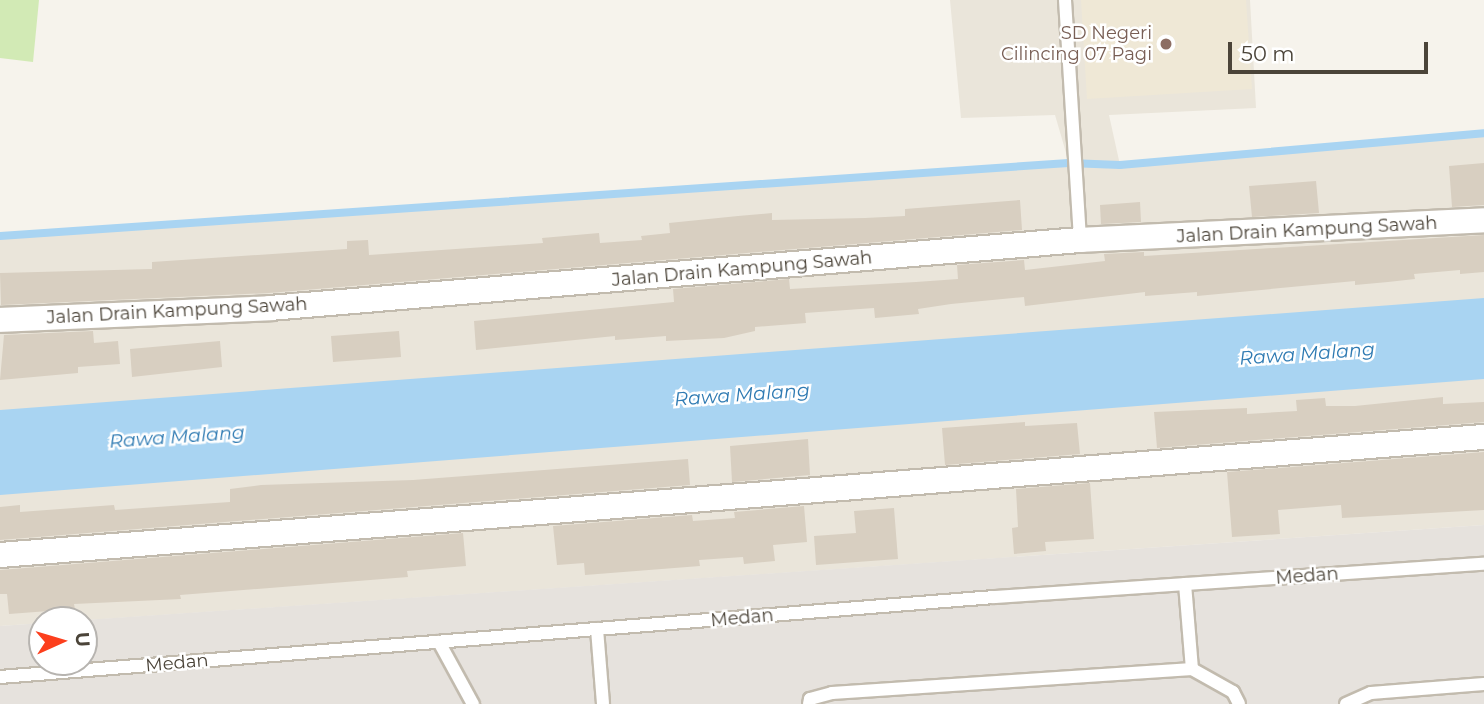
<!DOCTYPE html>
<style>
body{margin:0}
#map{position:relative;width:1484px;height:704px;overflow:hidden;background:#f6f3ec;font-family:Montserrat,sans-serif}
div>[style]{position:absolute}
.residential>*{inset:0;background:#eae5da}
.industrial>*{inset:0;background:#e6e2dd}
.education>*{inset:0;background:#efe8d6}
.green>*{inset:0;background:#d2eab5}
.water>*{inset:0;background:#a9d4f2}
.stream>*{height:8px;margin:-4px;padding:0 4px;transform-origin:4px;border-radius:4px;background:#a9d4f2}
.building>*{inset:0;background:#d8cfc1}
.roads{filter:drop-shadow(2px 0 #c2bbae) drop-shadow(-2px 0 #c2bbae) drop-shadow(0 2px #c2bbae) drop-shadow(0 -2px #c2bbae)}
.service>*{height:12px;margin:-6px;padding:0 6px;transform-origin:6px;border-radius:6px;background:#fff}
.minor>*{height:24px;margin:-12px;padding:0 12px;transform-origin:12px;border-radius:12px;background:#fff}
.dots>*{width:19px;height:19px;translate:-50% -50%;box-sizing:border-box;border:4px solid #fff;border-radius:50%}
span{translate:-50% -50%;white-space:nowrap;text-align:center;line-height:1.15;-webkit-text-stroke:5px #fff;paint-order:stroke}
.education-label{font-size:18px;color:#785e54}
.right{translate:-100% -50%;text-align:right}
.street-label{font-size:18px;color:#4b4439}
.water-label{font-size:19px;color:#2e7ab2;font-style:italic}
.north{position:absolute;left:28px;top:606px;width:70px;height:70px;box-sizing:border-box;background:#fff;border:2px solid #b7b4b0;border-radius:50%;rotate:86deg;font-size:19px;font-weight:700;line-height:28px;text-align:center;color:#4b4439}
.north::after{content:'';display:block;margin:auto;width:24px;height:32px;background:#fc3f1d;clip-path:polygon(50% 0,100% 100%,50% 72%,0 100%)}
.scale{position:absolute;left:1228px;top:42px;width:200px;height:32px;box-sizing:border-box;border:4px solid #4b4439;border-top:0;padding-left:9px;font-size:21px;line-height:24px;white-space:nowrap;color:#4b4439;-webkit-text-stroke:5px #fff;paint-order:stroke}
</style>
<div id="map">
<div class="residential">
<div style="clip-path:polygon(950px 0,1250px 0,1256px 108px,1109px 115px,1120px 165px,1484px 133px,1484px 525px,0 626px,0 236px,1069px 163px,1055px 115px,961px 118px)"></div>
</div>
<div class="industrial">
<div style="clip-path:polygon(1484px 525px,1484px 704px,0 704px,0 626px,42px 623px,42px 662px,84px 662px,84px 620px)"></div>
</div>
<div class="education">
<div style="clip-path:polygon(1081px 0,1246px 0,1252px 89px,1087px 99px)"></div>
</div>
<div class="green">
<div style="clip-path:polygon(0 0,39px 0,33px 62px,0 58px)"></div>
</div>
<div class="water">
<div style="clip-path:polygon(1484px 298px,1484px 379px,0 495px,0 410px)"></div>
</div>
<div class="stream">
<div style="left:0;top:236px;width:1071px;rotate:-3.91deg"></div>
<div style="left:1069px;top:163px;width:51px;rotate:2.2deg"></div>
<div style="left:1120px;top:165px;width:365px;rotate:-5deg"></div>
</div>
<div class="building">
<div style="clip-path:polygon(1484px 163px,1484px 205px,1452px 207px,1449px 166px)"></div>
<div style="clip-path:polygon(1316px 181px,1319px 213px,1252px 217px,1249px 186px)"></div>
<div style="clip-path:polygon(1020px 200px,1022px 230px,269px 293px,1px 305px,0 273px,152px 269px,152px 262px,347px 249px,347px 241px,368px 240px,369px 255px,543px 243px,542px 238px,599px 233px,600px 243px,642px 240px,641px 236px,670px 233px,669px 223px,738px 216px,772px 213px,772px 220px,865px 218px,905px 216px,905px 209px)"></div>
<div style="clip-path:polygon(1140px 202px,1141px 222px,1101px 224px,1100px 205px)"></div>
<div style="clip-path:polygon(1484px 235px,1484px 272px,1460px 274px,1460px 270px,1414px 274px,1415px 279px,1388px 282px,1355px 285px,1355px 281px,1197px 296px,1197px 292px,1145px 296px,1145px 292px,1025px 306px,1024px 297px,951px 304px,918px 309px,919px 314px,875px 318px,874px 308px,805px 313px,806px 323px,755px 327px,755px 331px,724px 338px,666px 341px,666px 336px,615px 340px,615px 336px,476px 350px,474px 321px,674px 302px,673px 289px,789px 279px,790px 289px,916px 282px,958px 279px,957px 265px,1024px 260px,1025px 270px,1105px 261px,1104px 254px,1144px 252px,1144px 256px)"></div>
<div style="clip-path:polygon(93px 331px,94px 343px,118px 341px,120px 364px,78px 367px,78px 373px,0 380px,4px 335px)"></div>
<div style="clip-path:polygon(399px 331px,401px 357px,333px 362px,331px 336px)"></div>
<div style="clip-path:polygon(220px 341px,222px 367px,132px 377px,130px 349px)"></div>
<div style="clip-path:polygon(1443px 397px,1443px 404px,1484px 402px,1484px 422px,1157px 448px,1154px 412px,1247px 408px,1247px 414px,1297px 411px,1296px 400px,1325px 398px,1326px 406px,1355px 406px)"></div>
<div style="clip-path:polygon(1025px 422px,1025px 426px,1077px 423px,1080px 454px,945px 465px,942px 428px)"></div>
<div style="clip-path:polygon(808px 439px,810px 475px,732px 482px,730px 446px)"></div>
<div style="clip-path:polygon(1484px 452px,1484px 510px,1342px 518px,1341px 505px,1278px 510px,1280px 534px,1232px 537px,1227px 472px)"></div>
<div style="clip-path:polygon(688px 459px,690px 485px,0 540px,0 507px,20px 505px,20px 512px,114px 505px,115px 510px,171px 506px,230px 502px,230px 489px,261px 485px,413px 480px)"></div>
<div style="clip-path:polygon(1090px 483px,1094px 539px,1045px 542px,1046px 551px,1014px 554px,1012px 528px,1018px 527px,1016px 489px)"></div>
<div style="clip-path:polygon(804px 506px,807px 542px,773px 545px,775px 561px,744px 564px,743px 557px,699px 560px,700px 566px,585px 575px,584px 563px,557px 565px,553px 526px,692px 515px,693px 521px,735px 518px,734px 512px)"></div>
<div style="clip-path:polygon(894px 508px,898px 559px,816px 565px,814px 536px,856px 533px,854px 511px)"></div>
<div style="clip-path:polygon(463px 533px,466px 566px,407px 571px,408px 577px,180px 595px,181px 599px,74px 604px,75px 609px,9px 614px,7px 594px,0 594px,0 570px)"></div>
</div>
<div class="roads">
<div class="service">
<div style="left:1065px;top:0;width:240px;rotate:86.4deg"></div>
<div style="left:1185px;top:584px;width:85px;rotate:85.3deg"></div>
<div style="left:597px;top:629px;width:75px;rotate:85.4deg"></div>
<div style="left:439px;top:642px;width:71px;rotate:61.3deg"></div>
<div style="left:0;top:677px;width:997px;rotate:-4.6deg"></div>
<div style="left:994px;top:597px;width:491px;rotate:-3.9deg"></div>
<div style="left:809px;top:704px;width:5px;rotate:-79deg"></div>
<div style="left:810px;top:699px;width:23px;rotate:-15deg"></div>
<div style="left:832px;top:693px;width:361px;rotate:-3.8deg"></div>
<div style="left:1192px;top:669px;width:47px;rotate:29.3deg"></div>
<div style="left:1233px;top:692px;width:13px;rotate:63deg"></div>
<div style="left:1346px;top:704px;width:27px;rotate:-24deg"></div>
<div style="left:1371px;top:693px;width:113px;rotate:-4.6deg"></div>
</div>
<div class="minor">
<div style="left:0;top:320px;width:270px;rotate:-2.5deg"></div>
<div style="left:270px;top:308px;width:813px;rotate:-4.8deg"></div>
<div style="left:1080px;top:240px;width:404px;rotate:-2.8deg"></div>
<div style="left:0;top:555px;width:1489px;rotate:-4.55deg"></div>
</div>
</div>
<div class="dots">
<div style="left:1166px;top:44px;background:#8d6e63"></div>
</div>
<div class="education-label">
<span class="right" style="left:1152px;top:44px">SD Negeri<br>Cilincing 07 Pagi</span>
</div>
<div class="street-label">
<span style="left:1307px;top:230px;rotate:-3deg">Jalan Drain Kampung Sawah</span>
<span style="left:742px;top:269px;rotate:-5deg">Jalan Drain Kampung Sawah</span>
<span style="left:177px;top:311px;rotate:-3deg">Jalan Drain Kampung Sawah</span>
<span style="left:1307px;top:576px;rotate:-4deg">Medan</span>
<span style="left:742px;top:618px;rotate:-5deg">Medan</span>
<span style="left:177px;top:663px;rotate:-5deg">Medan</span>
</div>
<div class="water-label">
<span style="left:1307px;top:354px;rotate:-4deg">Rawa Malang</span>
<span style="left:742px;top:395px;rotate:-4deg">Rawa Malang</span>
<span style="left:177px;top:437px;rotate:-4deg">Rawa Malang</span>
</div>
<div class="north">U</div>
<div class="scale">50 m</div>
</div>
